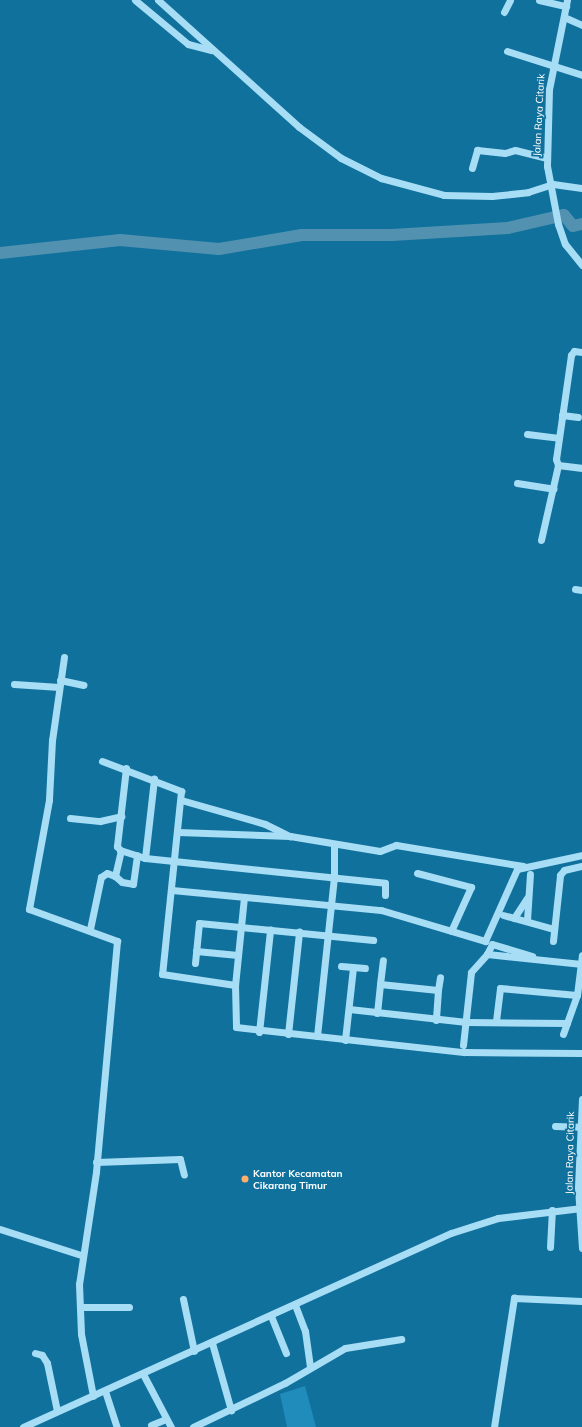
<!DOCTYPE html>
<style>
body{margin:0}
#map{position:relative;width:582px;height:1427px;overflow:hidden;background:#11719d;font-family:Mulish,sans-serif}
div>[style]{position:absolute}
.green>*{inset:0;background:#208cbb}
.river>*{height:12px;margin:-6px;padding:0 6px;transform-origin:6px;border-radius:6px;background:#5292b0}
.minor>*{height:7px;margin:-3.5px;padding:0 3.5px;transform-origin:3.5px;border-radius:3.5px;background:#a7ddf5}
.minor-bridge>*{height:7px;margin:-3.5px;padding:0 3.5px;transform-origin:3.5px;border-radius:3.5px;background:#a7ddf5}
.dots>*{width:11px;height:11px;translate:-50% -50%;box-sizing:border-box;border:2px solid #11719d;border-radius:50%}
span{translate:-50% -50%;white-space:nowrap;text-align:center;line-height:1.15;-webkit-text-stroke:3.5px #11719d;paint-order:stroke}
.street-label{font-size:10px;color:#fff}
.poi-label{font-size:10px;color:#fff;font-weight:700}
.left{translate:0 -50%;text-align:left}
</style>
<div id="map">
<div class="green">
<div style="clip-path:polygon(305px 1386px,316px 1427px,287px 1427px,280px 1394px)"></div>
</div>
<div class="river">
<div style="left:0;top:253px;width:121px;rotate:-6.2deg"></div>
<div style="left:120px;top:240px;width:99px;rotate:5.2deg"></div>
<div style="left:219px;top:249px;width:84px;rotate:-9.6deg"></div>
<div style="left:302px;top:235px;width:90px"></div>
<div style="left:392px;top:235px;width:116px;rotate:-3.5deg"></div>
<div style="left:508px;top:228px;width:57px;rotate:-13.1deg"></div>
<div style="left:564px;top:215px;width:14px;rotate:51deg"></div>
<div style="left:573px;top:226px;width:9px;rotate:-13deg"></div>
</div>
<div class="minor">
<div style="left:135px;top:0;width:69px;rotate:39.7deg"></div>
<div style="left:188px;top:44px;width:24px;rotate:15deg"></div>
<div style="left:158px;top:0;width:190px;rotate:42deg"></div>
<div style="left:299px;top:127px;width:52px;rotate:36.4deg"></div>
<div style="left:341px;top:158px;width:45px;rotate:26.6deg"></div>
<div style="left:381px;top:178px;width:65px;rotate:15.1deg"></div>
<div style="left:444px;top:195px;width:48px;rotate:1.2deg"></div>
<div style="left:492px;top:196px;width:36px;rotate:-6deg"></div>
<div style="left:539px;top:0;width:28px;rotate:13deg"></div>
<div style="left:567px;top:0;width:91px;rotate:101.4deg"></div>
<div style="left:549px;top:89px;width:77px;rotate:91.5deg"></div>
<div style="left:547px;top:166px;width:59px;rotate:79.3deg"></div>
<div style="left:558px;top:224px;width:21px;rotate:71deg"></div>
<div style="left:565px;top:244px;width:27px;rotate:51deg"></div>
<div style="left:504px;top:12px;width:13px;rotate:-63deg"></div>
<div style="left:564px;top:17px;width:20px;rotate:24deg"></div>
<div style="left:507px;top:51px;width:79px;rotate:17.7deg"></div>
<div style="left:472px;top:168px;width:19px;rotate:-74deg"></div>
<div style="left:477px;top:150px;width:28px;rotate:6deg"></div>
<div style="left:505px;top:153px;width:10px;rotate:-17deg"></div>
<div style="left:515px;top:150px;width:33px;rotate:14deg"></div>
<div style="left:582px;top:352px;width:8px;rotate:-173deg"></div>
<div style="left:574px;top:351px;width:5px;rotate:127deg"></div>
<div style="left:571px;top:355px;width:105px;rotate:98.2deg"></div>
<div style="left:556px;top:459px;width:6px;rotate:72deg"></div>
<div style="left:558px;top:465px;width:24px;rotate:7deg"></div>
<div style="left:562px;top:415px;width:16px;rotate:7deg"></div>
<div style="left:527px;top:434px;width:32px;rotate:7deg"></div>
<div style="left:517px;top:483px;width:37px;rotate:9deg"></div>
<div style="left:541px;top:540px;width:77px;rotate:-77.2deg"></div>
<div style="left:575px;top:589px;width:7px;rotate:8deg"></div>
<div style="left:64px;top:657px;width:84px;rotate:98.2deg"></div>
<div style="left:52px;top:740px;width:60px;rotate:92.9deg"></div>
<div style="left:49px;top:800px;width:111px;rotate:100.4deg"></div>
<div style="left:29px;top:909px;width:94px;rotate:20deg"></div>
<div style="left:117px;top:941px;width:232px;rotate:95.2deg"></div>
<div style="left:96px;top:1172px;width:113px;rotate:98.6deg"></div>
<div style="left:79px;top:1284px;width:50px;rotate:87.7deg"></div>
<div style="left:81px;top:1334px;width:63px;rotate:79deg"></div>
<div style="left:60px;top:680px;width:24px;rotate:12deg"></div>
<div style="left:14px;top:684px;width:45px;rotate:3.8deg"></div>
<div style="left:102px;top:761px;width:85px;rotate:20.8deg"></div>
<div style="left:181px;top:791px;width:184px;rotate:95.9deg"></div>
<div style="left:162px;top:974px;width:74px;rotate:8.6deg"></div>
<div style="left:126px;top:768px;width:79px;rotate:96.6deg"></div>
<div style="left:117px;top:846px;width:5px;rotate:53deg"></div>
<div style="left:120px;top:850px;width:26px;rotate:18deg"></div>
<div style="left:145px;top:858px;width:241px;rotate:5.9deg"></div>
<div style="left:385px;top:883px;width:12px;rotate:90deg"></div>
<div style="left:181px;top:800px;width:87px;rotate:15.9deg"></div>
<div style="left:265px;top:824px;width:28px;rotate:26deg"></div>
<div style="left:70px;top:818px;width:30px;rotate:6deg"></div>
<div style="left:100px;top:821px;width:22px;rotate:-13deg"></div>
<div style="left:178px;top:832px;width:112px;rotate:2deg"></div>
<div style="left:290px;top:836px;width:91px;rotate:9.5deg"></div>
<div style="left:380px;top:851px;width:17px;rotate:-21deg"></div>
<div style="left:396px;top:845px;width:129px;rotate:9.4deg"></div>
<div style="left:145px;top:858px;width:80px;rotate:-83.5deg"></div>
<div style="left:417px;top:873px;width:56px;rotate:14.5deg"></div>
<div style="left:471px;top:887px;width:48px;rotate:114.4deg"></div>
<div style="left:115px;top:876px;width:9px;rotate:41deg"></div>
<div style="left:122px;top:882px;width:11px;rotate:10deg"></div>
<div style="left:133px;top:884px;width:29px;rotate:-82deg"></div>
<div style="left:172px;top:890px;width:210px;rotate:5.5deg"></div>
<div style="left:381px;top:910px;width:109px;rotate:16.6deg"></div>
<div style="left:485px;top:941px;width:79px;rotate:-66deg"></div>
<div style="left:517px;top:869px;width:66px;rotate:-12.2deg"></div>
<div style="left:244px;top:897px;width:88px;rotate:95.8deg"></div>
<div style="left:235px;top:985px;width:42px;rotate:88.6deg"></div>
<div style="left:236px;top:1027px;width:229px;rotate:6.3deg"></div>
<div style="left:464px;top:1052px;width:118px;rotate:0.5deg"></div>
<div style="left:503px;top:915px;width:53px;rotate:15.4deg"></div>
<div style="left:514px;top:918px;width:24px;rotate:-57deg"></div>
<div style="left:527px;top:920px;width:46px;rotate:-86.3deg"></div>
<div style="left:90px;top:929px;width:53px;rotate:-78.1deg"></div>
<div style="left:101px;top:877px;width:7px;rotate:-34deg"></div>
<div style="left:107px;top:873px;width:9px;rotate:21deg"></div>
<div style="left:115px;top:876px;width:26px;rotate:-77deg"></div>
<div style="left:553px;top:941px;width:66px;rotate:-83.9deg"></div>
<div style="left:560px;top:875px;width:6px;rotate:-51deg"></div>
<div style="left:564px;top:870px;width:18px;rotate:-13deg"></div>
<div style="left:196px;top:951px;width:42px;rotate:5.4deg"></div>
<div style="left:487px;top:954px;width:11px;rotate:-63deg"></div>
<div style="left:492px;top:944px;width:42px;rotate:16.7deg"></div>
<div style="left:195px;top:963px;width:40px;rotate:-84.3deg"></div>
<div style="left:199px;top:923px;width:175px;rotate:5.6deg"></div>
<div style="left:341px;top:966px;width:24px;rotate:5deg"></div>
<div style="left:380px;top:984px;width:24px;rotate:-83deg"></div>
<div style="left:438px;top:990px;width:13px;rotate:-81deg"></div>
<div style="left:349px;top:1009px;width:118px;rotate:6.3deg"></div>
<div style="left:466px;top:1022px;width:101px;rotate:0.6deg"></div>
<div style="left:377px;top:1013px;width:29px;rotate:-84deg"></div>
<div style="left:380px;top:984px;width:58px;rotate:5.9deg"></div>
<div style="left:438px;top:990px;width:30px;rotate:94deg"></div>
<div style="left:496px;top:1021px;width:33px;rotate:-83deg"></div>
<div style="left:500px;top:988px;width:77px;rotate:5.2deg"></div>
<div style="left:259px;top:1032px;width:103px;rotate:-83.8deg"></div>
<div style="left:288px;top:1034px;width:103px;rotate:-83.8deg"></div>
<div style="left:563px;top:1034px;width:41px;rotate:-70.3deg"></div>
<div style="left:577px;top:995px;width:40px;rotate:-82.9deg"></div>
<div style="left:317px;top:1036px;width:161px;rotate:-83.9deg"></div>
<div style="left:334px;top:876px;width:30px;rotate:-90deg"></div>
<div style="left:345px;top:1040px;width:73px;rotate:-83.7deg"></div>
<div style="left:463px;top:1045px;width:73px;rotate:-83.7deg"></div>
<div style="left:471px;top:972px;width:24px;rotate:-48deg"></div>
<div style="left:487px;top:954px;width:96px;rotate:6deg"></div>
<div style="left:555px;top:1126px;width:24px;rotate:2deg"></div>
<div style="left:96px;top:1162px;width:84px;rotate:-2deg"></div>
<div style="left:180px;top:1159px;width:16px;rotate:76deg"></div>
<div style="left:0;top:1229px;width:85px;rotate:17.8deg"></div>
<div style="left:550px;top:1247px;width:37px;rotate:-87deg"></div>
<div style="left:582px;top:1248px;width:61px;rotate:-93.8deg"></div>
<div style="left:578px;top:1187px;width:88px;rotate:-87.4deg"></div>
<div style="left:183px;top:1299px;width:53px;rotate:78.1deg"></div>
<div style="left:295px;top:1305px;width:28px;rotate:69deg"></div>
<div style="left:305px;top:1331px;width:36px;rotate:82deg"></div>
<div style="left:80px;top:1307px;width:49px"></div>
<div style="left:271px;top:1316px;width:40px;rotate:68deg"></div>
<div style="left:212px;top:1343px;width:70px;rotate:74.2deg"></div>
<div style="left:35px;top:1353px;width:7px;rotate:16deg"></div>
<div style="left:42px;top:1355px;width:9px;rotate:58deg"></div>
<div style="left:47px;top:1363px;width:49px;rotate:78.2deg"></div>
<div style="left:143px;top:1374px;width:60px;rotate:62.2deg"></div>
<div style="left:105px;top:1391px;width:38px;rotate:72deg"></div>
<div style="left:151px;top:1425px;width:16px;rotate:-22deg"></div>
<div style="left:23px;top:1427px;width:470px;rotate:-24.4deg"></div>
<div style="left:451px;top:1233px;width:49px;rotate:-17.7deg"></div>
<div style="left:498px;top:1218px;width:85px;rotate:-6.8deg"></div>
<div style="left:193px;top:1427px;width:102px;rotate:-25.6deg"></div>
<div style="left:285px;top:1383px;width:69px;rotate:-30.3deg"></div>
<div style="left:345px;top:1348px;width:57px;rotate:-9.1deg"></div>
<div style="left:494px;top:1427px;width:131px;rotate:-81.2deg"></div>
<div style="left:514px;top:1298px;width:68px;rotate:2.5deg"></div>
</div>
<div class="minor-bridge">
<div style="left:528px;top:192px;width:26px;rotate:-18deg"></div>
<div style="left:553px;top:184px;width:29px;rotate:8deg"></div>
</div>
<div class="dots">
<div style="left:245px;top:1179px;background:#ffaf6a"></div>
</div>
<div class="street-label">
<span style="left:539px;top:115px;rotate:-87deg">Jalan Raya Citarik</span>
<span style="left:570px;top:1153px;rotate:-89deg">Jalan Raya Citarik</span>
</div>
<div class="poi-label">
<span class="left" style="left:253px;top:1179px">Kantor Kecamatan<br>Cikarang Timur</span>
</div>
</div>
